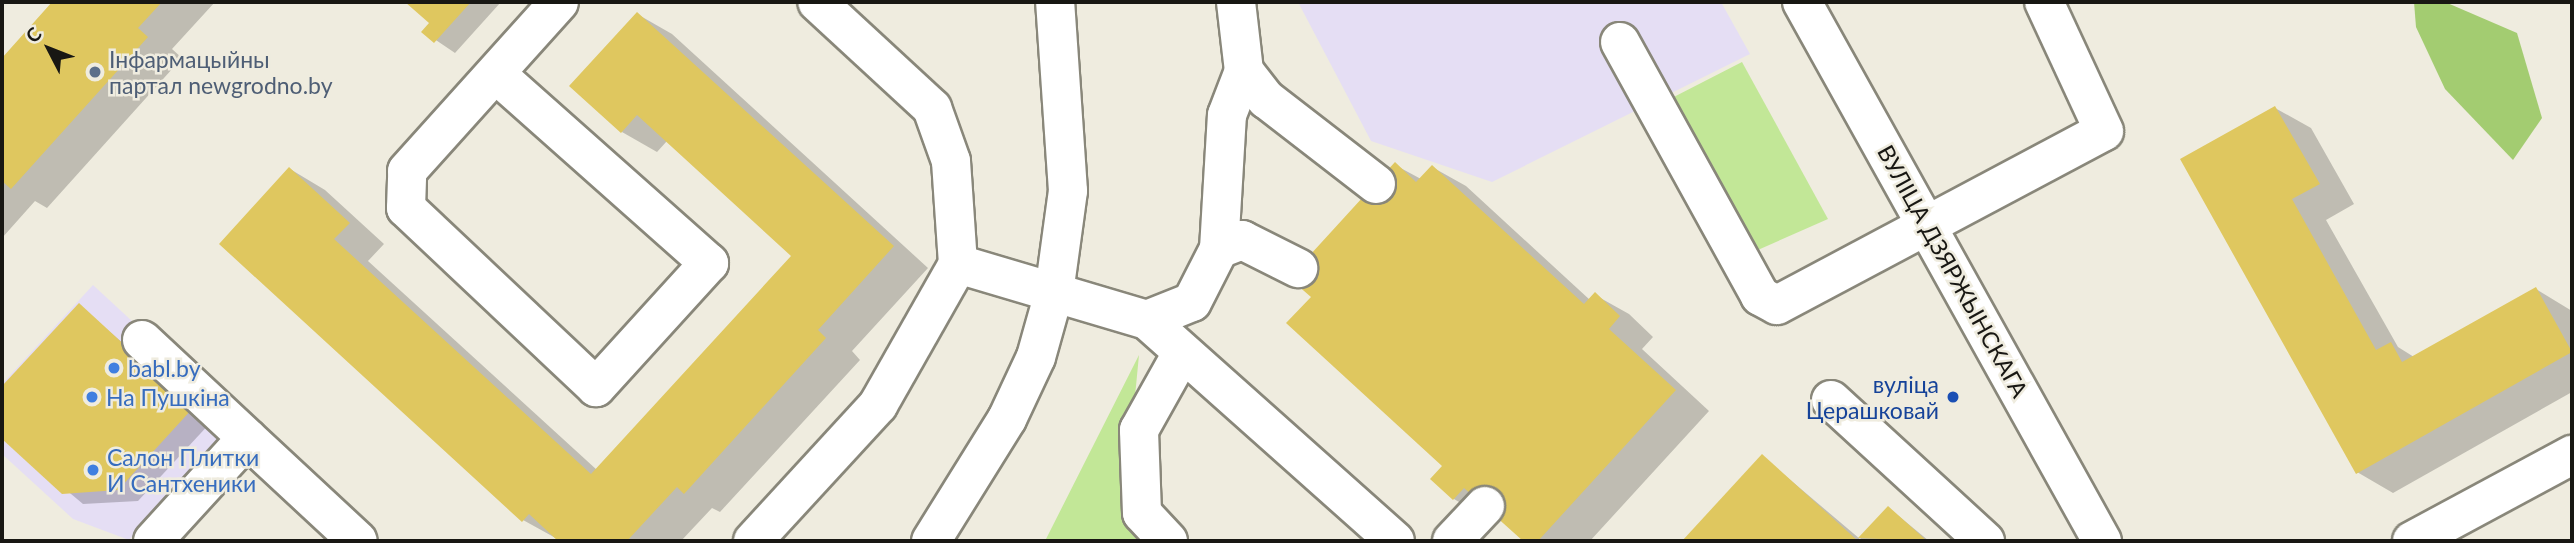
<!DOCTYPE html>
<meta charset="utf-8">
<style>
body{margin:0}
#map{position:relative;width:2574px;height:543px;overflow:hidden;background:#efecdf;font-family:Lato,sans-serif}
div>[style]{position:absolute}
.commercial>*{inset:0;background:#e5def4}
.green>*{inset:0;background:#c2e797}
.forest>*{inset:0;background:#a3cc71}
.shadow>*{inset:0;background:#0003}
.building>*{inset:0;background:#dfc75f}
.roads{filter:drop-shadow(2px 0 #89877a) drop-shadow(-2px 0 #89877a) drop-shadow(0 2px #89877a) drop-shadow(0 -2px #89877a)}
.minor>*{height:38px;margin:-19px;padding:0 19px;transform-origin:19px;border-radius:19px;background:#fff}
.major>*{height:38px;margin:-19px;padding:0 19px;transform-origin:19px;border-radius:19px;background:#fff}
.dots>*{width:19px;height:19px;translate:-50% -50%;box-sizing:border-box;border:4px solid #efecdf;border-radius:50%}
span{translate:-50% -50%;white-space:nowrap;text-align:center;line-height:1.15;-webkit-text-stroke:5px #efecdf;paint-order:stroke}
.service-label{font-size:23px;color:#4e5e75}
.left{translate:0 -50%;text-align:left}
.street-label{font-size:23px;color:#181713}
.shop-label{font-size:23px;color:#366cbe}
.transit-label{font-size:23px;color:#164399}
.right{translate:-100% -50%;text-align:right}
.frame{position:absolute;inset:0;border:4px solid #181713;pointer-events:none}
.north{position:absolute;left:14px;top:14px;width:70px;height:70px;-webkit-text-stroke:5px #efecdf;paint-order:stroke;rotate:312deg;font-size:19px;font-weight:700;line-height:28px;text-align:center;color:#181713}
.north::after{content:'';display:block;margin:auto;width:24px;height:32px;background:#181713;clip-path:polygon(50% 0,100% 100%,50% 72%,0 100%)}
</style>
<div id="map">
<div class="commercial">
<div style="clip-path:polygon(1298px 2px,1721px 2px,1750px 54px,1492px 182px,1371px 141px)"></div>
<div style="clip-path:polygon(93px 285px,239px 420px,129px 540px,73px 519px,2px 454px,2px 384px)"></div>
</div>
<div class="green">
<div style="clip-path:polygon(1742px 62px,1828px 219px,1751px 253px,1664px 102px)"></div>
<div style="clip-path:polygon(1139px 355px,1124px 510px,1139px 541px,1045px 541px)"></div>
</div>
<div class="forest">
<div style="clip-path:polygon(2414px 2px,2445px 2px,2517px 33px,2542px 118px,2513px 160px,2445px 89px,2416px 27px)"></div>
</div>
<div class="shadow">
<div style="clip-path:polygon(54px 2px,215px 2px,172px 49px,182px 58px,47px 208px,35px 201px,2px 238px,2px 60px)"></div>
<div style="clip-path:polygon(408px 2px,501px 2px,455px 53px,424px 32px,431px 23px)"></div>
<div style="clip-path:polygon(637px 14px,672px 34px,928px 268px,852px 351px,860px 360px,720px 512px,712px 508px,681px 541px,561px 541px,523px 520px,221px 244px,290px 169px,325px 190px,384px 244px,368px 261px,597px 470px,793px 256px,667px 141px,657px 152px,622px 132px)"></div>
<div style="clip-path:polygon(2275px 108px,2311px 128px,2354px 204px,2326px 220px,2398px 347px,2414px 357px,2536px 289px,2572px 311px,2572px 392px,2393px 493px,2357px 472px,2183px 160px)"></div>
<div style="clip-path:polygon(1395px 165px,1421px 179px,1432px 167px,1466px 186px,1590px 300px,1595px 295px,1629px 314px,1653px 337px,1642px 349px,1709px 411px,1590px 541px,1525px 541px,1493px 512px,1488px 519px,1454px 499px,1444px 466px,1313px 297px)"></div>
<div style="clip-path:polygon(79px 305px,212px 421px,138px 501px,83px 504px,2px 436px,2px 389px)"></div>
<div style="clip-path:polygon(1762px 456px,1860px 539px,1889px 508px,1929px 541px,1685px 541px)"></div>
</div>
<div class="building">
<div style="clip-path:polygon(52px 2px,162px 2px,138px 28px,148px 37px,11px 189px,2px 181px,2px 58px)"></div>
<div style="clip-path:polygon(405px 2px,471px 2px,434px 43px,421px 32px,429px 23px)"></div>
<div style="clip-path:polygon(637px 12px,894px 246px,818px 330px,826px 338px,684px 494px,677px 487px,627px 541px,558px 541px,529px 514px,522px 522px,219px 244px,289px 167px,350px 223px,334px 239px,591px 474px,791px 256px,637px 115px,621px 133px,569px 86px)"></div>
<div style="clip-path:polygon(2275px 106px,2320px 184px,2292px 199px,2376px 350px,2391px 342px,2402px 362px,2536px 287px,2572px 352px,2356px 474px,2180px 159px)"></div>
<div style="clip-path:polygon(1395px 162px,1416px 182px,1432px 165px,1584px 304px,1595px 292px,1620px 316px,1609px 329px,1676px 390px,1538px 541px,1523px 541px,1464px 488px,1453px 500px,1430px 479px,1442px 466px,1286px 323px,1311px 297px,1289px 278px)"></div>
<div style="clip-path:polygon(79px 303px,193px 408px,118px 490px,62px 494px,2px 439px,2px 386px)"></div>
<div style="clip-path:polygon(1762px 454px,1858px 541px,1682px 541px)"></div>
<div style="clip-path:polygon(1888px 506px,1927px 541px,1858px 538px)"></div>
</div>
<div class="roads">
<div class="minor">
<div style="left:1236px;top:2px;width:69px;rotate:83.4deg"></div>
<div style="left:1244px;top:71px;width:36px;rotate:52deg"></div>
<div style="left:1266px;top:99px;width:139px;rotate:37.7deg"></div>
<div style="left:1620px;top:42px;width:290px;rotate:61.1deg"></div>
<div style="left:1760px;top:296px;width:19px;rotate:28deg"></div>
<div style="left:1777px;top:305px;width:370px;rotate:-28deg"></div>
<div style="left:2104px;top:131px;width:142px;rotate:-114.9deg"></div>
<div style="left:496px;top:74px;width:285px;rotate:41.6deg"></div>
<div style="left:709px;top:263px;width:168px;rotate:132.3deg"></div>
<div style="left:596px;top:387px;width:261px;rotate:-136.7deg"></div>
<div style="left:406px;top:208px;width:37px;rotate:-88deg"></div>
<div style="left:407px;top:171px;width:227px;rotate:-48deg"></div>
<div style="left:1219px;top:249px;width:134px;rotate:-86.6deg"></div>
<div style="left:1227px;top:115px;width:47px;rotate:-68.9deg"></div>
<div style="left:958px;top:264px;width:197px;rotate:16.5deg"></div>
<div style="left:1147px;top:320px;width:48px;rotate:-21.8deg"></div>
<div style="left:1192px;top:302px;width:59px;rotate:-63deg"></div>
<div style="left:1219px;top:249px;width:25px;rotate:-21deg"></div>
<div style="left:1242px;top:240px;width:63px;rotate:26.6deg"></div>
<div style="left:1147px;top:320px;width:332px;rotate:41.7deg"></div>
<div style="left:142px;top:340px;width:144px;rotate:43deg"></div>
<div style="left:1831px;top:400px;width:209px;rotate:42.5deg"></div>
<div style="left:153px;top:541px;width:139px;rotate:-47.6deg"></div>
<div style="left:247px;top:438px;width:151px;rotate:42.9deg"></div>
<div style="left:753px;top:541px;width:185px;rotate:-47.4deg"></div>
<div style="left:878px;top:405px;width:162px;rotate:-60.4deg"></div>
<div style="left:958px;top:264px;width:103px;rotate:-93.9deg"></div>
<div style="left:951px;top:161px;width:56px;rotate:-109.7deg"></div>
<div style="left:932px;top:108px;width:156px;rotate:-137.3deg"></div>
<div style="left:931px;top:541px;width:144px;rotate:-58.1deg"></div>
<div style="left:1007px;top:419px;width:68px;rotate:-64.9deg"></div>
<div style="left:1036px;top:357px;width:66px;rotate:-74.3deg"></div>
<div style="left:1054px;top:293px;width:103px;rotate:-82.2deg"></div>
<div style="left:1068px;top:191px;width:189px;rotate:-93.9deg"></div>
<div style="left:1168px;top:541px;width:38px;rotate:-133deg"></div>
<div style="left:1142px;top:513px;width:83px;rotate:-92.1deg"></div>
<div style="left:1139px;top:430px;width:88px;rotate:-60.8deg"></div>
<div style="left:1452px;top:541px;width:48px;rotate:-46.7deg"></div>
<div style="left:2412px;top:541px;width:182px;rotate:-28.3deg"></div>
</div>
<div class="major">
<div style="left:1802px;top:2px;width:617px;rotate:60.9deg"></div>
</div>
</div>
<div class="dots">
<div style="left:95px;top:72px;background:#5c6f8a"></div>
<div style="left:114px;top:368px;background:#3f7fe0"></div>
<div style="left:92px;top:397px;background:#3f7fe0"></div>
<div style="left:1953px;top:397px;background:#1a4fb4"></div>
<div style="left:93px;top:470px;background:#3f7fe0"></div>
</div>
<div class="service-label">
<span class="left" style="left:109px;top:72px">Інфармацыйны<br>партал newgrodno.by</span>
</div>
<div class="street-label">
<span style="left:1953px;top:271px;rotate:61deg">ВУЛІЦА ДЗЯРЖЫНСКАГА</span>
</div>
<div class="shop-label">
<span class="left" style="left:128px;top:368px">babl.by</span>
<span class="left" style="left:106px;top:397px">На Пушкіна</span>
<span class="left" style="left:107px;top:470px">Салон Плитки<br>И Сантхеники</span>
</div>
<div class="transit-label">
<span class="right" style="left:1939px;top:397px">вуліца<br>Церашковай</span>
</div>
<div class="frame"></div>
<div class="north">С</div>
</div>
